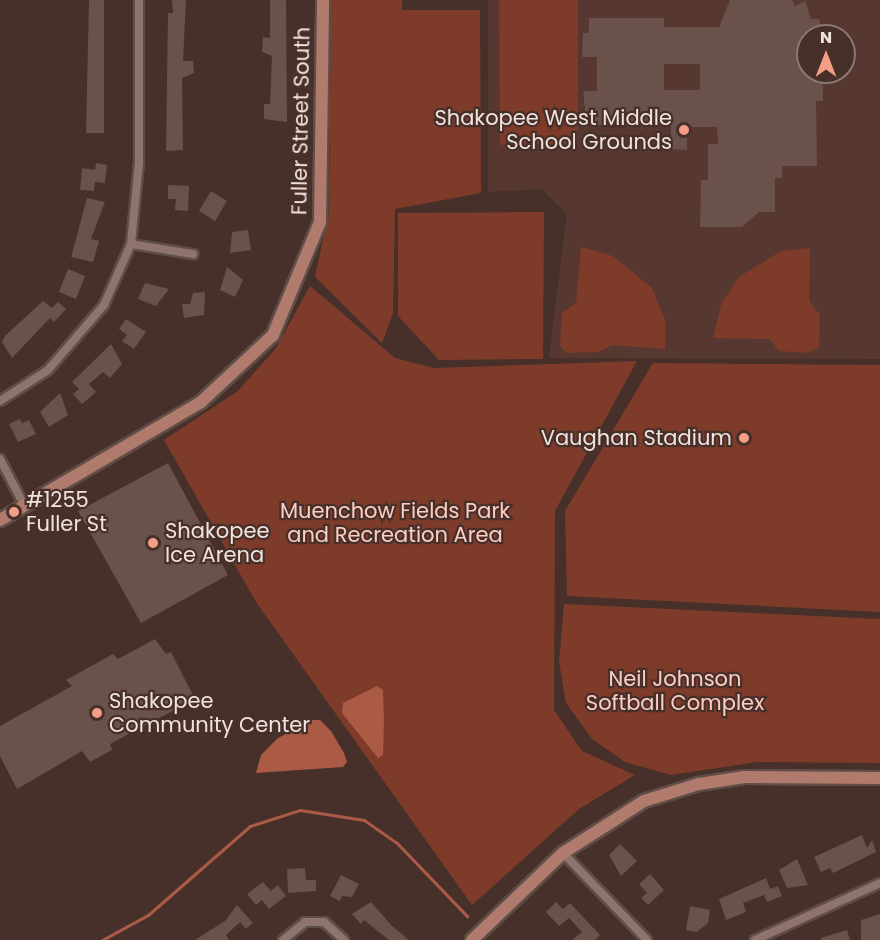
<!DOCTYPE html>
<style>
body{margin:0}
#map{position:relative;width:880px;height:940px;overflow:hidden;background:#47302a;font-family:Poppins,sans-serif}
div>[style]{position:absolute}
.built>*{inset:0;background:#563831}
.green>*{inset:0;background:#7e3b2a}
.water>*{inset:0;background:#ab5a46}
.stream>*{height:3px;margin:-1.5px;padding:0 1.5px;transform-origin:1.5px;border-radius:1.5px;background:#ab5a46}
.building>*{inset:0;background:#6a514a}
.roads{filter:drop-shadow(2px 0 #5f4d47) drop-shadow(-2px 0 #5f4d47) drop-shadow(0 2px #5f4d47) drop-shadow(0 -2px #5f4d47)}
.street>*{height:8px;margin:-4px;padding:0 4px;transform-origin:4px;border-radius:4px;background:#8f746d}
.secondary>*{height:12px;margin:-6px;padding:0 6px;transform-origin:6px;border-radius:6px;background:#b07a6c}
.dots>*{width:16px;height:16px;translate:-50% -50%;box-sizing:border-box;border:3px solid #47302a;border-radius:50%}
span{translate:-50% -50%;white-space:nowrap;text-align:center;line-height:1.15;-webkit-text-stroke:4.5px #47302a;paint-order:stroke}
.poi-label{font-size:21px;color:#f1e2de}
.right{translate:-100% -50%;text-align:right}
.left{translate:0 -50%;text-align:left}
.street-label{font-size:21px;color:#f1e2de}
.park-label{font-size:21px;color:#fccdc0}
.north{position:absolute;left:796px;top:24px;width:60px;height:60px;box-sizing:border-box;background:#47302a;border:2px solid #8b7772;border-radius:50%;rotate:0deg;font-size:16px;font-weight:700;line-height:24px;text-align:center;color:#f1e2de}
.north::after{content:'';display:block;margin:auto;width:21px;height:27px;background:#f49e88;clip-path:polygon(50% 0,100% 100%,50% 72%,0 100%)}
</style>
<div id="map">
<div class="built">
<div style="clip-path:polygon(evenodd,488px 0,880px 0,880px 359px,549px 358px,567px 214px,542px 189px,488px 192px,488px 0,808px 36px,844px 36px,844px 72px,808px 72px,808px 36px)"></div>
</div>
<div class="green">
<div style="clip-path:polygon(331px 0,402px 0,402px 10px,480px 10px,481px 193px,395px 209px,393px 313px,382px 343px,315px 277px,329px 211px)"></div>
<div style="clip-path:polygon(499px 0,578px 0,578px 144px,500px 145px)"></div>
<div style="clip-path:polygon(544px 212px,543px 359px,439px 360px,398px 316px,398px 213px)"></div>
<div style="clip-path:polygon(581px 247px,613px 256px,652px 288px,665px 320px,665px 349px,612px 345px,599px 352px,566px 353px,560px 345px,562px 313px,576px 303px)"></div>
<div style="clip-path:polygon(810px 248px,809px 301px,820px 315px,819px 347px,808px 353px,779px 351px,770px 339px,713px 338px,722px 302px,739px 277px,781px 251px)"></div>
<div style="clip-path:polygon(310px 286px,395px 358px,434px 368px,637px 361px,555px 511px,554px 710px,582px 751px,635px 775px,579px 809px,472px 905px,256px 602px,164px 440px,238px 391px,276px 348px)"></div>
<div style="clip-path:polygon(653px 363px,880px 365px,880px 612px,567px 596px,565px 511px)"></div>
<div style="clip-path:polygon(564px 604px,880px 619px,880px 763px,757px 762px,671px 775px,625px 762px,592px 739px,566px 703px,559px 662px)"></div>
</div>
<div class="water">
<div style="clip-path:polygon(377px 686px,383px 690px,384px 719px,383px 755px,378px 758px,342px 713px,343px 703px)"></div>
<div style="clip-path:polygon(313px 720px,320px 720px,331px 731px,344px 753px,347px 762px,343px 767px,256px 773px,261px 755px,278px 738px)"></div>
</div>
<div class="stream">
<div style="left:102px;top:940px;width:52px;rotate:-28.5deg"></div>
<div style="left:148px;top:915px;width:135px;rotate:-41.1deg"></div>
<div style="left:250px;top:826px;width:52px;rotate:-17.7deg"></div>
<div style="left:300px;top:810px;width:65px;rotate:8.9deg"></div>
<div style="left:364px;top:820px;width:39px;rotate:35deg"></div>
<div style="left:396px;top:842px;width:103px;rotate:46.2deg"></div>
</div>
<div class="building">
<div style="clip-path:polygon(89px 0,104px 0,104px 133px,86px 133px)"></div>
<div style="clip-path:polygon(172px 0,186px 0,183px 61px,193px 61px,194px 73px,182px 78px,183px 150px,166px 151px,168px 13px,173px 13px)"></div>
<div style="clip-path:polygon(270px 0,286px 0,287px 122px,264px 119px,264px 104px,270px 104px,272px 56px,262px 52px,263px 37px,270px 38px)"></div>
<div style="clip-path:polygon(evenodd,730px 0,792px 0,795px 6px,805px 1px,811px 19px,819px 19px,823px 36px,808px 36px,808px 72px,830px 72px,830px 84px,823px 84px,823px 101px,816px 101px,817px 166px,782px 166px,782px 178px,775px 178px,775px 212px,759px 212px,742px 227px,700px 227px,701px 180px,708px 180px,708px 144px,718px 144px,717px 127px,687px 127px,687px 150px,671px 149px,671px 125px,587px 125px,583px 91px,597px 91px,597px 57px,582px 57px,583px 33px,589px 33px,589px 18px,664px 18px,664px 27px,719px 27px,730px 0,664px 64px,700px 64px,700px 90px,664px 90px,664px 64px)"></div>
<div style="clip-path:polygon(96px 163px,107px 165px,105px 183px,95px 182px,94px 191px,80px 190px,82px 168px,95px 170px)"></div>
<div style="clip-path:polygon(168px 185px,189px 186px,188px 211px,175px 210px,176px 199px,168px 199px)"></div>
<div style="clip-path:polygon(211px 191px,227px 201px,215px 221px,199px 211px)"></div>
<div style="clip-path:polygon(87px 198px,105px 202px,91px 239px,99px 241px,93px 262px,71px 257px)"></div>
<div style="clip-path:polygon(248px 230px,251px 250px,230px 253px,232px 232px)"></div>
<div style="clip-path:polygon(227px 267px,243px 280px,235px 297px,220px 290px)"></div>
<div style="clip-path:polygon(68px 269px,85px 276px,76px 299px,59px 292px)"></div>
<div style="clip-path:polygon(145px 283px,169px 289px,156px 306px,138px 299px)"></div>
<div style="clip-path:polygon(205px 292px,204px 315px,184px 318px,182px 304px,190px 304px,193px 293px)"></div>
<div style="clip-path:polygon(43px 301px,52px 308px,58px 302px,66px 309px,54px 322px,50px 318px,12px 358px,2px 342px,5px 336px)"></div>
<div style="clip-path:polygon(126px 319px,146px 332px,134px 349px,122px 341px,127px 335px,119px 329px)"></div>
<div style="clip-path:polygon(111px 344px,122px 364px,110px 378px,103px 372px,89px 384px,96px 392px,82px 404px,73px 394px,79px 389px,72px 382px)"></div>
<div style="clip-path:polygon(60px 393px,68px 415px,49px 427px,40px 412px)"></div>
<div style="clip-path:polygon(20px 419px,22px 423px,29px 420px,36px 434px,18px 442px,9px 424px)"></div>
<div style="clip-path:polygon(168px 463px,228px 575px,141px 623px,78px 511px)"></div>
<div style="clip-path:polygon(155px 639px,166px 654px,171px 652px,195px 699px,110px 744px,112px 750px,90px 762px,82px 751px,17px 789px,0 756px,0 726px,72px 686px,66px 680px,113px 654px,118px 659px)"></div>
<div style="clip-path:polygon(862px 835px,867px 848px,872px 840px,876px 852px,833px 873px,830px 868px,821px 872px,814px 857px)"></div>
<div style="clip-path:polygon(620px 844px,637px 861px,621px 876px,609px 855px)"></div>
<div style="clip-path:polygon(797px 859px,808px 885px,787px 888px,779px 870px)"></div>
<div style="clip-path:polygon(305px 868px,306px 880px,316px 880px,316px 891px,288px 893px,287px 869px)"></div>
<div style="clip-path:polygon(650px 874px,664px 890px,648px 905px,641px 898px,647px 893px,639px 884px)"></div>
<div style="clip-path:polygon(341px 875px,359px 884px,352px 897px,342px 896px,340px 901px,330px 896px)"></div>
<div style="clip-path:polygon(766px 878px,770px 889px,778px 886px,782px 896px,767px 902px,764px 895px,743px 903px,746px 912px,726px 920px,719px 899px)"></div>
<div style="clip-path:polygon(263px 882px,271px 891px,278px 885px,286px 896px,269px 909px,262px 900px,256px 905px,247px 894px)"></div>
<div style="clip-path:polygon(371px 902px,392px 926px,409px 940px,389px 940px,364px 920px,361px 924px,352px 914px)"></div>
<div style="clip-path:polygon(556px 902px,563px 909px,570px 903px,600px 935px,595px 940px,572px 940px,582px 932px,569px 918px,559px 926px,546px 912px)"></div>
<div style="clip-path:polygon(237px 905px,253px 923px,246px 929px,240px 922px,226px 935px,229px 940px,195px 940px,225px 921px)"></div>
<div style="clip-path:polygon(690px 906px,710px 910px,708px 923px,697px 932px,686px 930px)"></div>
<div style="clip-path:polygon(880px 914px,880px 940px,861px 940px,861px 920px)"></div>
<div style="clip-path:polygon(847px 930px,850px 940px,821px 940px,821px 938px)"></div>
</div>
<div class="roads">
<div class="street">
<div style="left:131px;top:244px;width:63px;rotate:9.2deg"></div>
<div style="left:0;top:401px;width:57px;rotate:-32.9deg"></div>
<div style="left:48px;top:370px;width:86px;rotate:-49.3deg"></div>
<div style="left:104px;top:305px;width:67px;rotate:-66.1deg"></div>
<div style="left:131px;top:244px;width:81px;rotate:-84.4deg"></div>
<div style="left:139px;top:163px;width:163px;rotate:-90deg"></div>
<div style="left:0;top:459px;width:52px;rotate:62.4deg"></div>
<div style="left:563px;top:853px;width:121px;rotate:46deg"></div>
<div style="left:283px;top:940px;width:28px;rotate:-39deg"></div>
<div style="left:305px;top:922px;width:19px"></div>
<div style="left:324px;top:922px;width:27px;rotate:42deg"></div>
<div style="left:755px;top:940px;width:137px;rotate:-24.5deg"></div>
</div>
<div class="secondary">
<div style="left:0;top:520px;width:233px;rotate:-30.4deg"></div>
<div style="left:201px;top:402px;width:98px;rotate:-42.9deg"></div>
<div style="left:273px;top:335px;width:122px;rotate:-67.4deg"></div>
<div style="left:320px;top:222px;width:222px;rotate:-89.2deg"></div>
<div style="left:472px;top:940px;width:126px;rotate:-43.7deg"></div>
<div style="left:563px;top:853px;width:96px;rotate:-32.7deg"></div>
<div style="left:644px;top:801px;width:58px;rotate:-17.2deg"></div>
<div style="left:699px;top:784px;width:46px;rotate:-8.8deg"></div>
<div style="left:744px;top:777px;width:136px;rotate:0.4deg"></div>
</div>
</div>
<div class="dots">
<div style="left:684px;top:130px;background:#f49e88"></div>
<div style="left:744px;top:438px;background:#f49e88"></div>
<div style="left:14px;top:512px;background:#f49e88"></div>
<div style="left:153px;top:543px;background:#f49e88"></div>
<div style="left:97px;top:713px;background:#f49e88"></div>
</div>
<div class="poi-label">
<span class="right" style="left:672px;top:130px">Shakopee West Middle<br>School Grounds</span>
<span class="right" style="left:732px;top:438px">Vaughan Stadium</span>
<span class="left" style="left:26px;top:512px">#1255<br>Fuller St</span>
<span class="left" style="left:165px;top:543px">Shakopee<br>Ice Arena</span>
<span class="left" style="left:109px;top:713px">Shakopee<br>Community Center</span>
</div>
<div class="street-label">
<span style="left:301px;top:121px;rotate:-89deg">Fuller Street South</span>
</div>
<div class="park-label">
<span style="left:395px;top:523px">Muenchow Fields Park<br>and Recreation Area</span>
<span style="left:675px;top:691px">Neil Johnson<br>Softball Complex</span>
</div>
<div class="north">N</div>
</div>
